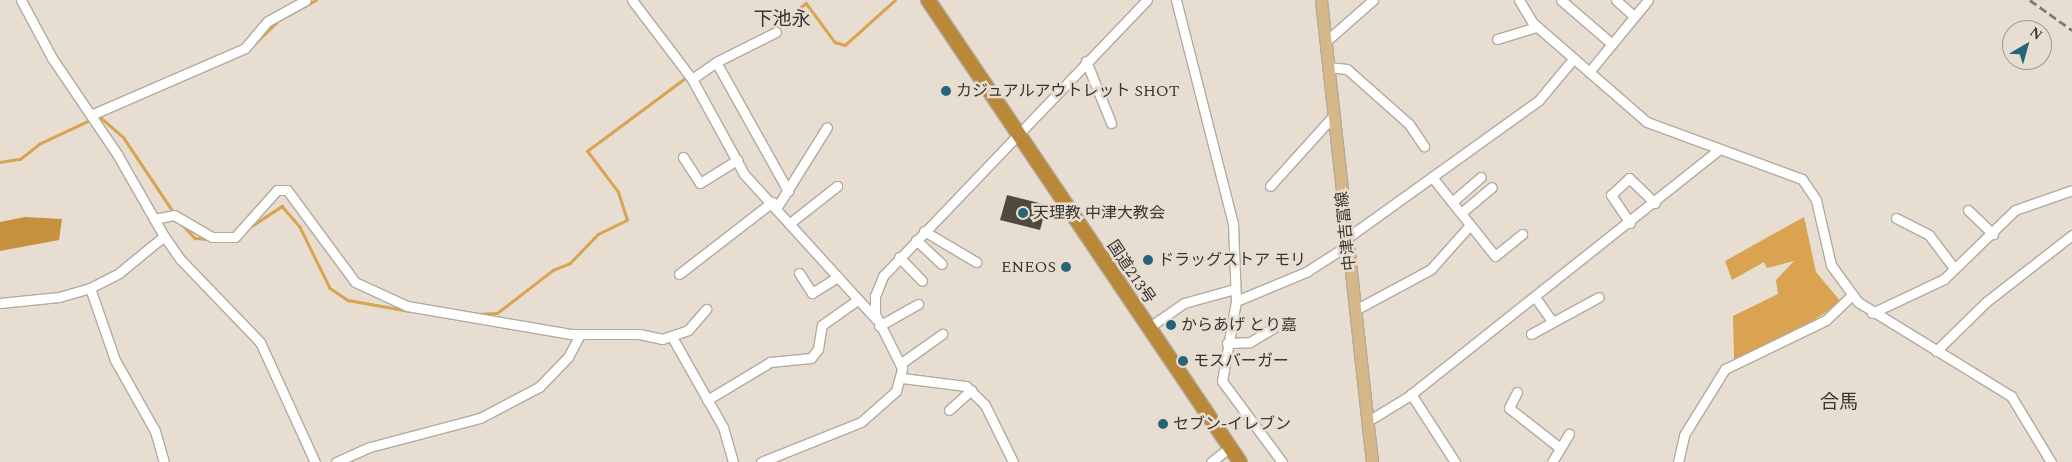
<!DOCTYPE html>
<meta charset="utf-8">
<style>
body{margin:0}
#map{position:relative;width:2072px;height:462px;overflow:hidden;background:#e7ded1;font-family:Spectral,"Noto Sans JP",serif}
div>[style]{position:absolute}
.forest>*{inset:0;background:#c6913f}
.water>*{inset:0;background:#d9a351}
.stream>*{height:2.5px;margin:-1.25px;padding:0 1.25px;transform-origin:1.25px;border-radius:1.25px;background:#d9a351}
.building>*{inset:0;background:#51493f}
.roads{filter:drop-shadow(1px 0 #b3aa9e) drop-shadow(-1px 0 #b3aa9e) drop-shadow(0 1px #b3aa9e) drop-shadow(0 -1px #b3aa9e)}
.minor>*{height:9px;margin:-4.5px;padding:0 4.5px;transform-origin:4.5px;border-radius:4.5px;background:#fff}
.major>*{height:11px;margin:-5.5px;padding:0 5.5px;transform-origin:5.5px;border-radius:5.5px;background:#d6b888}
.highway>*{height:14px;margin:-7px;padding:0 7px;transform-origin:7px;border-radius:7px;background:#ba8839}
.rail>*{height:2.5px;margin-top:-1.25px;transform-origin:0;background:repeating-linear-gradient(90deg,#817c73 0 8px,transparent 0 12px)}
.dots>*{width:14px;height:14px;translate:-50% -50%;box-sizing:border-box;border:2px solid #e7ded1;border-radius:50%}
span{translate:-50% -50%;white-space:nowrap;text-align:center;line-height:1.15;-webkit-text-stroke:5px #e7ded1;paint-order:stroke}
.poi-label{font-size:16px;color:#383530}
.left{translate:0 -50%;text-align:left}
.right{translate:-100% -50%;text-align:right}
.street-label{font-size:16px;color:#383530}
.quarter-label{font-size:19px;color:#383530}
.north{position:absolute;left:2002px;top:20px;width:50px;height:50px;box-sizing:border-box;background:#e7ded1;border:1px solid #a19a91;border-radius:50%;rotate:38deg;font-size:14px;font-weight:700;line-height:20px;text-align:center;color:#383530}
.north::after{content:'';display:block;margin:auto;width:18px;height:22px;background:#26647a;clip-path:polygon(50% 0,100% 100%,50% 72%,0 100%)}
</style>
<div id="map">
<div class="forest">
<div style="clip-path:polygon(25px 217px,62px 219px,59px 240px,0 251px,0 222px)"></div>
</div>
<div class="water">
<div style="clip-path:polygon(1804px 217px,1816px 272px,1841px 302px,1798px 331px,1734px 359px,1733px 316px,1778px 294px,1776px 280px,1794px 261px,1767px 268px,1764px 262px,1732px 280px,1725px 261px)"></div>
</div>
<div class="stream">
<div style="left:769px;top:31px;width:46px;rotate:-37.1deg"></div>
<div style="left:806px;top:3px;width:49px;rotate:53.4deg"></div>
<div style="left:835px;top:42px;width:10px;rotate:17deg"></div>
<div style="left:845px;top:45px;width:67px;rotate:-42deg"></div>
<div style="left:249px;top:49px;width:42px;rotate:-44deg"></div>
<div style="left:279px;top:20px;width:42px;rotate:-28.4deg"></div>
<div style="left:173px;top:84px;width:24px;rotate:-24deg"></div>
<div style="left:99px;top:116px;width:33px;rotate:41deg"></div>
<div style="left:124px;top:138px;width:90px;rotate:56.3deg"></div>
<div style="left:0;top:162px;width:20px;rotate:-9deg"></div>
<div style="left:20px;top:159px;width:24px;rotate:-38deg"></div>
<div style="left:39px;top:144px;width:59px;rotate:-25.3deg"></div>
<div style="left:180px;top:222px;width:22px;rotate:47deg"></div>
<div style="left:195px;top:238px;width:14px;rotate:4deg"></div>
<div style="left:247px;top:229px;width:42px;rotate:-33.3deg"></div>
<div style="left:282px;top:206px;width:28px;rotate:49deg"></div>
<div style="left:300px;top:227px;width:68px;rotate:63.8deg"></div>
<div style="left:330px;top:288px;width:22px;rotate:34deg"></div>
<div style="left:348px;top:300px;width:62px;rotate:10.2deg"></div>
<div style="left:477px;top:314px;width:20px;rotate:-3deg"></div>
<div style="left:497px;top:313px;width:71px;rotate:-37.5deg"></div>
<div style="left:553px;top:270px;width:18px;rotate:-22deg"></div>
<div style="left:570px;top:263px;width:40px;rotate:-46deg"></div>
<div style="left:598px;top:234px;width:32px;rotate:-26deg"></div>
<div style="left:627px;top:220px;width:29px;rotate:-108deg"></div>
<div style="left:618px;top:192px;width:51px;rotate:-127.1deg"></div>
<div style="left:587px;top:151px;width:126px;rotate:-36.6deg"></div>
</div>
<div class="building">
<div style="clip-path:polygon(1007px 195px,1047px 205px,1040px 230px,1000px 220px)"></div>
</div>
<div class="roads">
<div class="minor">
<div style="left:21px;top:0;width:66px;rotate:61.9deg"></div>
<div style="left:52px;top:58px;width:116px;rotate:55.9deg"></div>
<div style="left:117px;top:154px;width:95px;rotate:60.2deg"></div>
<div style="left:164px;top:236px;width:29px;rotate:55deg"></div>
<div style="left:181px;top:260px;width:114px;rotate:46.1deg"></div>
<div style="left:260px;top:342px;width:132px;rotate:65.4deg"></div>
<div style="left:632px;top:0;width:99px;rotate:52.8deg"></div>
<div style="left:692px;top:79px;width:108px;rotate:61.3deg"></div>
<div style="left:744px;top:174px;width:196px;rotate:47.7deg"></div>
<div style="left:1176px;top:0;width:230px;rotate:75.7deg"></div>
<div style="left:1233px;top:223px;width:78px;rotate:87.8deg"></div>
<div style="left:1236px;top:301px;width:81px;rotate:99.9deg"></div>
<div style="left:1222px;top:381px;width:101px;rotate:53.5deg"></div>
<div style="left:1519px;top:0;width:27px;rotate:59deg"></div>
<div style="left:1533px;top:23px;width:151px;rotate:41deg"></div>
<div style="left:1647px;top:122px;width:165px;rotate:20.2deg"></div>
<div style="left:1802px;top:179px;width:25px;rotate:56deg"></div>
<div style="left:1816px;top:200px;width:67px;rotate:77deg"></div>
<div style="left:1831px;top:265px;width:46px;rotate:53.9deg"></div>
<div style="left:1858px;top:302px;width:180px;rotate:31.6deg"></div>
<div style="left:2011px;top:396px;width:77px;rotate:58.8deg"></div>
<div style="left:1561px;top:0;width:67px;rotate:40.8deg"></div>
<div style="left:1616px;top:0;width:24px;rotate:42deg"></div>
<div style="left:1497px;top:39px;width:41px;rotate:-17.1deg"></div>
<div style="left:1325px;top:42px;width:64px;rotate:-41.2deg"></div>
<div style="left:1086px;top:61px;width:67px;rotate:68deg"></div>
<div style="left:716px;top:62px;width:67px;rotate:-26.6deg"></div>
<div style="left:1328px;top:67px;width:19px;rotate:6deg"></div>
<div style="left:1347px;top:69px;width:83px;rotate:41.6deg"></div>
<div style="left:1409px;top:124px;width:27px;rotate:56deg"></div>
<div style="left:1589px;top:72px;width:93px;rotate:-50.7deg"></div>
<div style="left:692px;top:79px;width:29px;rotate:-35deg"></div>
<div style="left:716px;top:62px;width:148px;rotate:60.8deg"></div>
<div style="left:91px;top:115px;width:168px;rotate:-23.5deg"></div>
<div style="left:245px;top:48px;width:35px;rotate:-50deg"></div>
<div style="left:268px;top:21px;width:43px;rotate:-28.9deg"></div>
<div style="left:683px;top:157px;width:31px;rotate:57deg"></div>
<div style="left:700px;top:183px;width:44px;rotate:-31.9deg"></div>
<div style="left:1432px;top:177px;width:101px;rotate:51.4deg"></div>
<div style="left:1495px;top:256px;width:35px;rotate:-39deg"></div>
<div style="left:1270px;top:186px;width:94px;rotate:-48deg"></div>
<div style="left:1452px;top:202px;width:38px;rotate:-41deg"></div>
<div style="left:777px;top:207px;width:94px;rotate:-58deg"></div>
<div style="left:1968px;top:210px;width:35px;rotate:44deg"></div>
<div style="left:1461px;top:213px;width:40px;rotate:-40deg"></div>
<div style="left:1896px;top:218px;width:37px;rotate:27deg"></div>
<div style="left:1929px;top:235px;width:41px;rotate:52.9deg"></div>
<div style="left:154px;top:219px;width:20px;rotate:-11deg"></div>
<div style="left:174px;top:215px;width:44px;rotate:30.1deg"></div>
<div style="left:212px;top:237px;width:23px"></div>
<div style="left:235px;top:237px;width:63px;rotate:-48.2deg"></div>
<div style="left:277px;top:190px;width:10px"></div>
<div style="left:287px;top:190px;width:114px;rotate:53.5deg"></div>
<div style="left:355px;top:282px;width:57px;rotate:24.8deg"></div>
<div style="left:407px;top:306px;width:166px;rotate:9.7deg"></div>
<div style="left:571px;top:334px;width:68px"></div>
<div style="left:639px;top:334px;width:24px;rotate:12deg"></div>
<div style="left:662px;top:339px;width:28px;rotate:-19deg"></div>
<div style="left:688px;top:330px;width:28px;rotate:-49deg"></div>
<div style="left:790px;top:223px;width:60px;rotate:-38.2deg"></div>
<div style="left:1630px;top:223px;width:34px;rotate:-124deg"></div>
<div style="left:1611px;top:195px;width:25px;rotate:-43deg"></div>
<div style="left:1629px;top:178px;width:36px;rotate:44deg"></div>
<div style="left:924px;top:231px;width:61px;rotate:30.8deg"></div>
<div style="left:1347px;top:238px;width:236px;rotate:-35.7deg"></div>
<div style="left:1539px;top:100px;width:53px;rotate:-50.3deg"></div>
<div style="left:916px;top:240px;width:35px;rotate:43deg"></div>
<div style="left:899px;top:257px;width:33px;rotate:46deg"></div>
<div style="left:799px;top:273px;width:24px;rotate:57deg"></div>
<div style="left:812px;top:293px;width:28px;rotate:-32deg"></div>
<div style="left:679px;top:274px;width:118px;rotate:-37.7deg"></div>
<div style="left:90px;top:288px;width:76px;rotate:70.9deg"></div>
<div style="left:115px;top:360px;width:81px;rotate:60.6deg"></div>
<div style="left:155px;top:431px;width:32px;rotate:74deg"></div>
<div style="left:1535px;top:297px;width:29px;rotate:55deg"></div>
<div style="left:1236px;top:301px;width:76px;rotate:-22.5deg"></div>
<div style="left:1306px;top:272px;width:50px;rotate:-32.7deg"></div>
<div style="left:0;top:303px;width:59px;rotate:-5.8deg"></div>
<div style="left:59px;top:297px;width:32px;rotate:-16deg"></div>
<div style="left:90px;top:288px;width:33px;rotate:-27deg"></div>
<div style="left:119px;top:273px;width:58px;rotate:-39.4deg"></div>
<div style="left:1355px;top:310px;width:86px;rotate:-28.3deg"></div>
<div style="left:1431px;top:269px;width:59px;rotate:-48.4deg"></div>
<div style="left:1872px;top:313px;width:80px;rotate:-25.3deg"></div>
<div style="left:1944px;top:279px;width:99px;rotate:-44.2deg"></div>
<div style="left:2015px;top:210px;width:60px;rotate:-19.3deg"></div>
<div style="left:879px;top:326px;width:45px;rotate:-29.4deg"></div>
<div style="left:1148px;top:328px;width:44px;rotate:-34.8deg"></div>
<div style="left:1184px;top:303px;width:53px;rotate:-15.4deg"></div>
<div style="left:1531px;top:334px;width:77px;rotate:-28.6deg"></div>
<div style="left:672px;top:337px;width:103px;rotate:60.5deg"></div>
<div style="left:723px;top:427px;width:36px;rotate:74deg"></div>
<div style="left:1227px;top:343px;width:23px;rotate:-2deg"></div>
<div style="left:1250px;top:342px;width:27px;rotate:-31deg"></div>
<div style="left:1936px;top:351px;width:70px;rotate:-44.4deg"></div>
<div style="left:1986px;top:302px;width:109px;rotate:-37.9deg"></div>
<div style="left:900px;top:364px;width:52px;rotate:-35.5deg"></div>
<div style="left:902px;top:378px;width:64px;rotate:7.1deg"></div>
<div style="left:966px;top:386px;width:27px;rotate:45deg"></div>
<div style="left:985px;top:405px;width:64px;rotate:63.8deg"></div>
<div style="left:1517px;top:392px;width:18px;rotate:117deg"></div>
<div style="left:1509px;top:408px;width:65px;rotate:38.1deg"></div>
<div style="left:1411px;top:394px;width:81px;rotate:57.1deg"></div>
<div style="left:707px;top:400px;width:74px;rotate:-31.1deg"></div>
<div style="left:770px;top:362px;width:41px;rotate:-5.6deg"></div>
<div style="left:811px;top:358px;width:11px;rotate:-52deg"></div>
<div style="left:818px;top:349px;width:24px;rotate:-81deg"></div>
<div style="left:822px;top:325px;width:42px;rotate:-35.2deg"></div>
<div style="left:949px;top:410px;width:30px;rotate:-42deg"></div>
<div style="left:1368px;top:421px;width:48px;rotate:-31.4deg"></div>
<div style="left:1409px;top:396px;width:396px;rotate:-38.5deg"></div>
<div style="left:336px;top:462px;width:37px;rotate:-24deg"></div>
<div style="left:370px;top:447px;width:114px;rotate:-14.8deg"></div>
<div style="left:480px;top:418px;width:67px;rotate:-27.7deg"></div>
<div style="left:539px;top:387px;width:42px;rotate:-46deg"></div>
<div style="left:568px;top:357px;width:26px;rotate:-62deg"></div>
<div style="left:761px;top:462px;width:108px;rotate:-21.8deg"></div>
<div style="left:861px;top:422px;width:47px;rotate:-41.5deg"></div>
<div style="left:896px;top:391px;width:24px;rotate:-75deg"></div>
<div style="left:902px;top:368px;width:60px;rotate:-116.6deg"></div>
<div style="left:875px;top:314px;width:18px;rotate:-90deg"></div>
<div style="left:875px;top:296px;width:22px;rotate:-68deg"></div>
<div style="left:883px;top:276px;width:382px;rotate:-46.3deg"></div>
<div style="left:1211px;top:462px;width:24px;rotate:-38deg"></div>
<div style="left:1552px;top:462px;width:33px;rotate:-59deg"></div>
<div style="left:1678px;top:462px;width:28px;rotate:-77deg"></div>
<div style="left:1684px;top:435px;width:78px;rotate:-58.2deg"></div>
<div style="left:1725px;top:369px;width:112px;rotate:-25.9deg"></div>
<div style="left:1826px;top:320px;width:36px;rotate:-44deg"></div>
</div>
<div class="major">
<div style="left:1321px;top:0;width:465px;rotate:83.7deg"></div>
</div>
<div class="highway">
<div style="left:928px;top:0;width:557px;rotate:55.97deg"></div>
</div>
</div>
<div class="rail">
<div style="left:2030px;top:0;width:52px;rotate:35.5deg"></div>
</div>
<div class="dots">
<div style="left:946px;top:91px;background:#26647a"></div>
<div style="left:1023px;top:213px;background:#26647a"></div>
<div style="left:1148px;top:260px;background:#26647a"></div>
<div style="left:1066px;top:267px;background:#26647a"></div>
<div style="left:1171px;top:325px;background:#26647a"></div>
<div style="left:1183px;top:361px;background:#26647a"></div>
<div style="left:1163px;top:424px;background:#26647a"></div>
</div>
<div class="poi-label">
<span class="left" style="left:956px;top:91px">カジュアルアウトレット SHOT</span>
<span class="left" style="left:1033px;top:213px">天理教 中津大教会</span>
<span class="left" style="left:1158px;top:260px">ドラッグストア モリ</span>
<span class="right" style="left:1056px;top:267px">ENEOS</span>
<span class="left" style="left:1181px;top:325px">からあげ とり嘉</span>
<span class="left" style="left:1193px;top:361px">モスバーガー</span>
<span class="left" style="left:1173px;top:424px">セブン-イレブン</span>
</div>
<div class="street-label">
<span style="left:1346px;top:231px;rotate:-96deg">中津吉富線</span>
<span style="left:1131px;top:272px;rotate:56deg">国道213号</span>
</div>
<div class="quarter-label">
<span style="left:782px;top:20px">下池永</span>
<span style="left:1839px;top:403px">合馬</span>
</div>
<div class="north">N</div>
</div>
